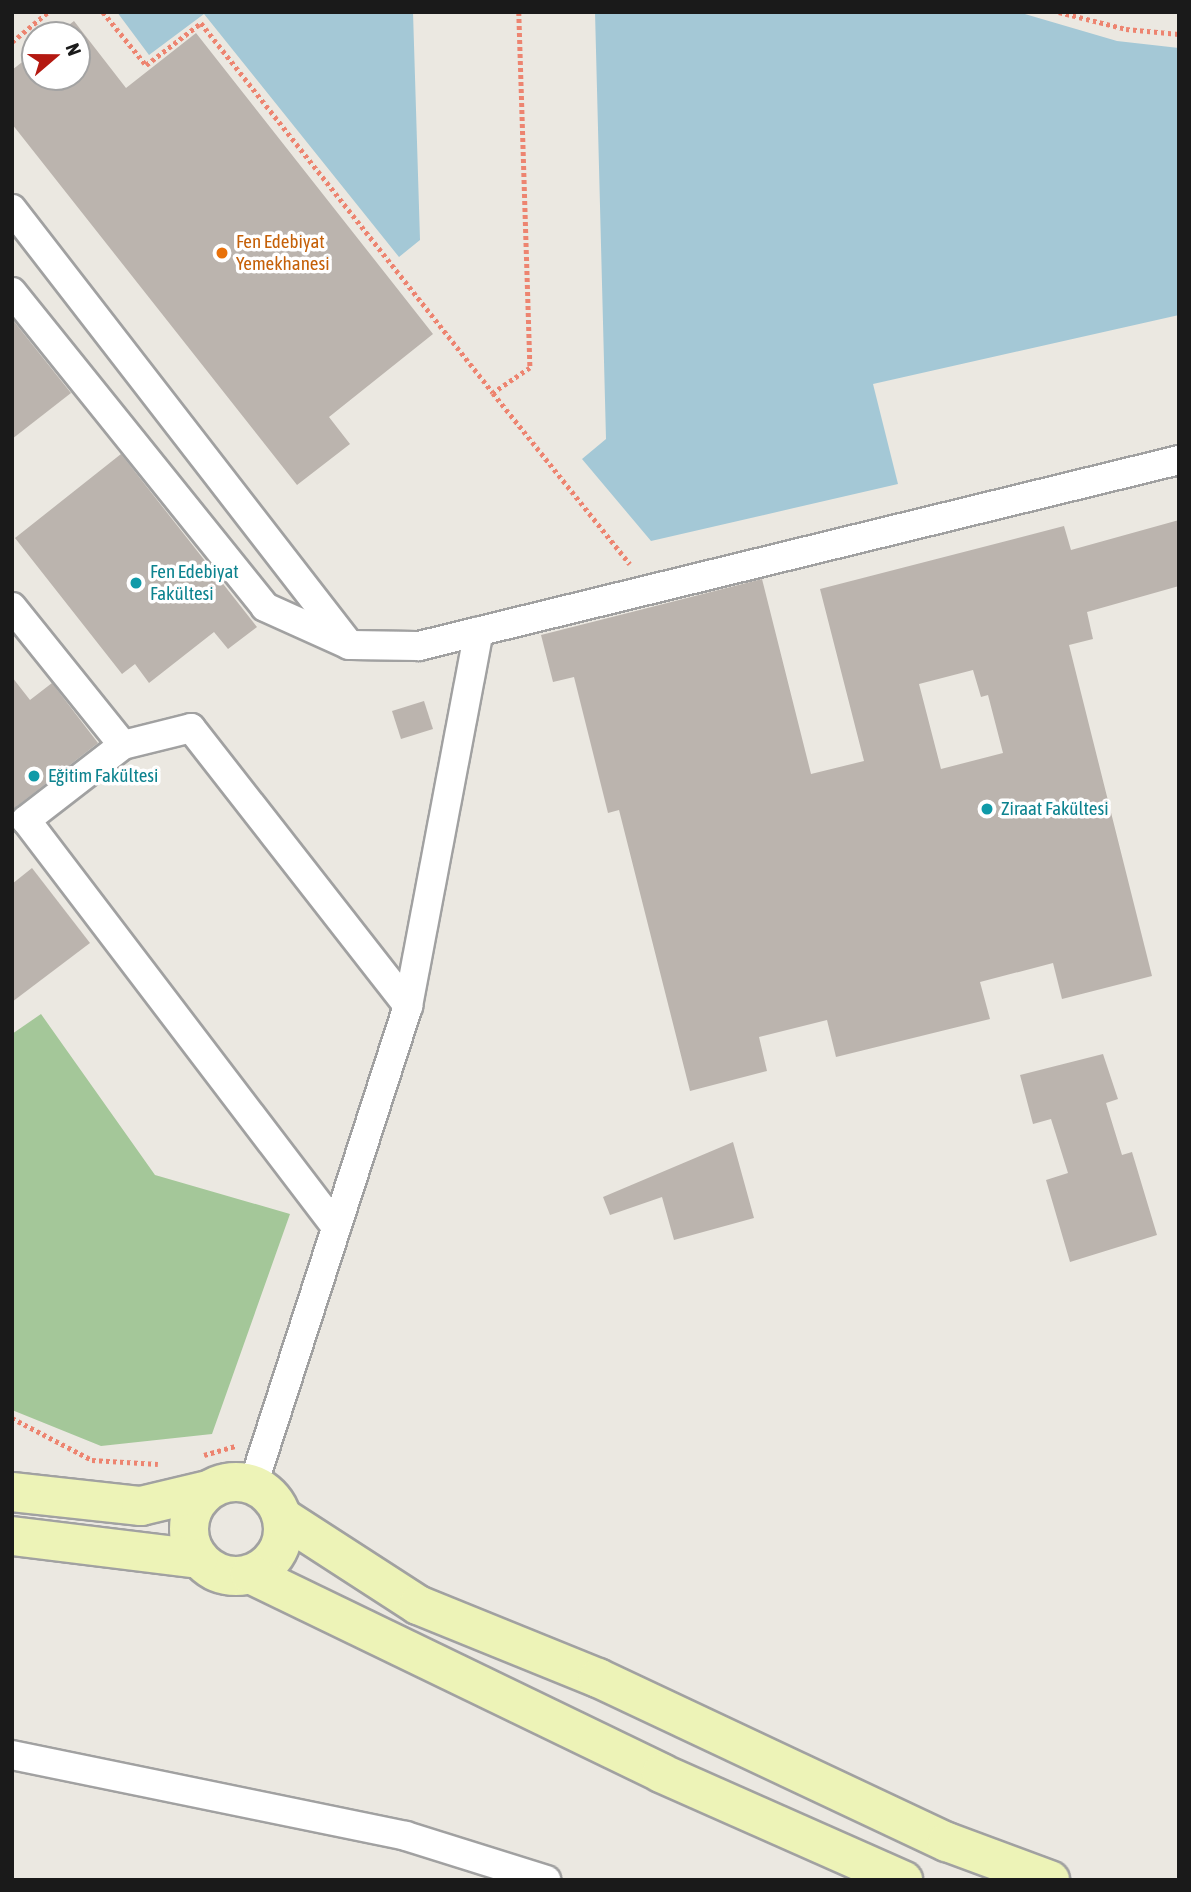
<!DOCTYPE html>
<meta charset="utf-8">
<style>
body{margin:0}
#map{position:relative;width:1191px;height:1892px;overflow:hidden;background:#ebe8e1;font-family:"Asap Condensed",sans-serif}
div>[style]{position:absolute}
.forest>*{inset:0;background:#a4c799}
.water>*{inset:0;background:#a4c8d6}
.building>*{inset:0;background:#bbb4ae}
.path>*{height:4.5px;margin-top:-2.25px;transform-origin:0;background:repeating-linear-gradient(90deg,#ed8470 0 3.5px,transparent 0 7px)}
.roads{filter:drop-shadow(2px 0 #a1a1a1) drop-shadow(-2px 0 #a1a1a1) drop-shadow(0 2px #a1a1a1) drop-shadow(0 -2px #a1a1a1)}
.street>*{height:28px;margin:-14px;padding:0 14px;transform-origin:14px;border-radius:14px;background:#fff}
.secondary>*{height:38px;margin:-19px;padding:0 19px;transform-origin:19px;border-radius:19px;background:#edf3b7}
.secondary>.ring{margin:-19px;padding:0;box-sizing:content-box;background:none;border:38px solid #edf3b7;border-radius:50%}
.dots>*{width:19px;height:19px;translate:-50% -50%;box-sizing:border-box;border:4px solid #fff;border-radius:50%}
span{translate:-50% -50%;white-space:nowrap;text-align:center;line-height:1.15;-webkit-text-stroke:7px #fff;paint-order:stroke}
.food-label{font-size:19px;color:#c56008}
.left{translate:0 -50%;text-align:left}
.culture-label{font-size:19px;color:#0d838f}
.frame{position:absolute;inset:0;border:14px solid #1a1a1a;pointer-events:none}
.north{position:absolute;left:21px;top:21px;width:70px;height:70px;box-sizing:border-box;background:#fff;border:2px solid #a3a3a3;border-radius:50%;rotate:70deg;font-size:19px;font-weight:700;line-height:28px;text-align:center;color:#1a1a1a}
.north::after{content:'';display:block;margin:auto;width:24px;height:32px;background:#b41911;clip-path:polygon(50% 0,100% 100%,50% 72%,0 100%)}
</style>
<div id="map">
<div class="forest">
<div style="clip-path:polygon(41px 1014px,155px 1175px,290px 1214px,212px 1434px,101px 1446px,12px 1410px,12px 1034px)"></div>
</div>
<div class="water">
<div style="clip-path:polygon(117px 12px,413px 12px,420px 240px,399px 257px,204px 14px,149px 55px)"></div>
<div style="clip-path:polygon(595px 12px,1018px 12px,1117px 41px,1179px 48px,1179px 315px,873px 384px,898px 484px,651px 541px,582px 459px,606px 439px)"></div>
</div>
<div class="building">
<div style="clip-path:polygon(74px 21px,126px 88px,196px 33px,433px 334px,329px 417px,350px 444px,297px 485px,12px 124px,12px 70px,35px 52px,35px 77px,77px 77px,77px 35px,56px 35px)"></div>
<div style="clip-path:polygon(12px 319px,71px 393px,12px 439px)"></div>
<div style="clip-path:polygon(121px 454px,257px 627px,228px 649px,214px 632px,149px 683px,135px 664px,122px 674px,15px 538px)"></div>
<div style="clip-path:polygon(evenodd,1179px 520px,1179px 586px,1087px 612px,1093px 639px,1069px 645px,1152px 976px,1062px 999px,1053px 963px,980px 982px,990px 1019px,836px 1057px,827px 1020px,759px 1037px,767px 1071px,690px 1091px,619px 810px,608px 813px,574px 677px,553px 682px,541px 635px,762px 579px,811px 774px,864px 761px,820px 589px,1064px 526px,1071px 550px,1179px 520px,973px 670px,981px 697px,988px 695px,1003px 753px,941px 769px,919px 684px,973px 670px)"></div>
<div style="clip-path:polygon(12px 677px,30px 700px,52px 683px,98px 743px,12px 810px)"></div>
<div style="clip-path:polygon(424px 701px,433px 729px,401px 739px,392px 711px)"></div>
<div style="clip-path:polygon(32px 868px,90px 943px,12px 1002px,12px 884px)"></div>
<div style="clip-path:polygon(1103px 1054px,1118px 1099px,1106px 1103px,1122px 1155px,1132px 1152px,1157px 1235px,1070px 1262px,1046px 1180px,1068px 1173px,1051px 1119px,1033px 1124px,1020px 1075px)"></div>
<div style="clip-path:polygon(733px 1142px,754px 1218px,674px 1240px,662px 1197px,610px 1215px,603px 1197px)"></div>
</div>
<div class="path">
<div style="left:103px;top:12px;width:68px;rotate:50.9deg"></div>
<div style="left:146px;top:65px;width:69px;rotate:-37.4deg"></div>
<div style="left:201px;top:23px;width:471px;rotate:51.7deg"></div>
<div style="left:519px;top:12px;width:356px;rotate:88.2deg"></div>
<div style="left:530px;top:368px;width:45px;rotate:146deg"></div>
<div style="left:493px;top:393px;width:219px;rotate:51.3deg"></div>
<div style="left:1059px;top:12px;width:69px;rotate:14.2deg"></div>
<div style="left:1126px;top:29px;width:53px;rotate:5.4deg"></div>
<div style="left:12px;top:42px;width:47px;rotate:-39.8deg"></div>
<div style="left:12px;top:1418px;width:90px;rotate:27.7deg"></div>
<div style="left:92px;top:1460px;width:66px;rotate:3.5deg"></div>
<div style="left:204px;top:1455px;width:33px;rotate:-16deg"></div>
</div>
<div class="roads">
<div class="street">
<div style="left:12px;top:209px;width:549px;rotate:52.25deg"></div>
<div style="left:12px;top:292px;width:404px;rotate:51.2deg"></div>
<div style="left:265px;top:607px;width:92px;rotate:24.3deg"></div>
<div style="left:349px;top:645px;width:70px;rotate:0.8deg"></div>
<div style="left:419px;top:646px;width:782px;rotate:-13.75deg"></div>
<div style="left:12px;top:607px;width:177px;rotate:51.2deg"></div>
<div style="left:123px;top:745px;width:70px;rotate:-14deg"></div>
<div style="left:191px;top:728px;width:353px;rotate:52deg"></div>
<div style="left:123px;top:745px;width:123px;rotate:142.3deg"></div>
<div style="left:26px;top:820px;width:512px;rotate:52.7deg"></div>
<div style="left:253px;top:1485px;width:503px;rotate:-72.07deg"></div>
<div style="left:408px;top:1006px;width:381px;rotate:-79.3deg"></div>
<div style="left:12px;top:1755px;width:402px;rotate:11.6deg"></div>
<div style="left:406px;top:1836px;width:147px;rotate:17.4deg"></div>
</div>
<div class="secondary">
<div class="ring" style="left:189px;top:1482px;width:56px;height:56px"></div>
<div style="left:12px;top:1492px;width:130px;rotate:6.2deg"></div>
<div style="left:141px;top:1506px;width:69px;rotate:-13.4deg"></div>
<div style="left:282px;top:1517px;width:162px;rotate:32.9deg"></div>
<div style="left:418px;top:1605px;width:194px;rotate:22.1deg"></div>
<div style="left:598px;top:1678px;width:386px;rotate:25.2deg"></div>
<div style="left:947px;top:1842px;width:110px;rotate:20.3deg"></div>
<div style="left:12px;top:1536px;width:188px;rotate:7deg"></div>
<div style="left:250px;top:1574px;width:457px;rotate:25.8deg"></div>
<div style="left:661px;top:1773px;width:265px;rotate:23.9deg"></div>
</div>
</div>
<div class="dots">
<div style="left:222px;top:253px;background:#e8710a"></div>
<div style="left:136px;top:583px;background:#0f9aa8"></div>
<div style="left:34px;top:776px;background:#0f9aa8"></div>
<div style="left:987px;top:809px;background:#0f9aa8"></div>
</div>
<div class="food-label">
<span class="left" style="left:236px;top:253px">Fen Edebiyat<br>Yemekhanesi</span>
</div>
<div class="culture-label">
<span class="left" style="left:150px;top:583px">Fen Edebiyat<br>Fakültesi</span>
<span class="left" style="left:48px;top:776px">Eğitim Fakültesi</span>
<span class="left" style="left:1001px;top:809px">Ziraat Fakültesi</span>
</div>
<div class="frame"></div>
<div class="north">N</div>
</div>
